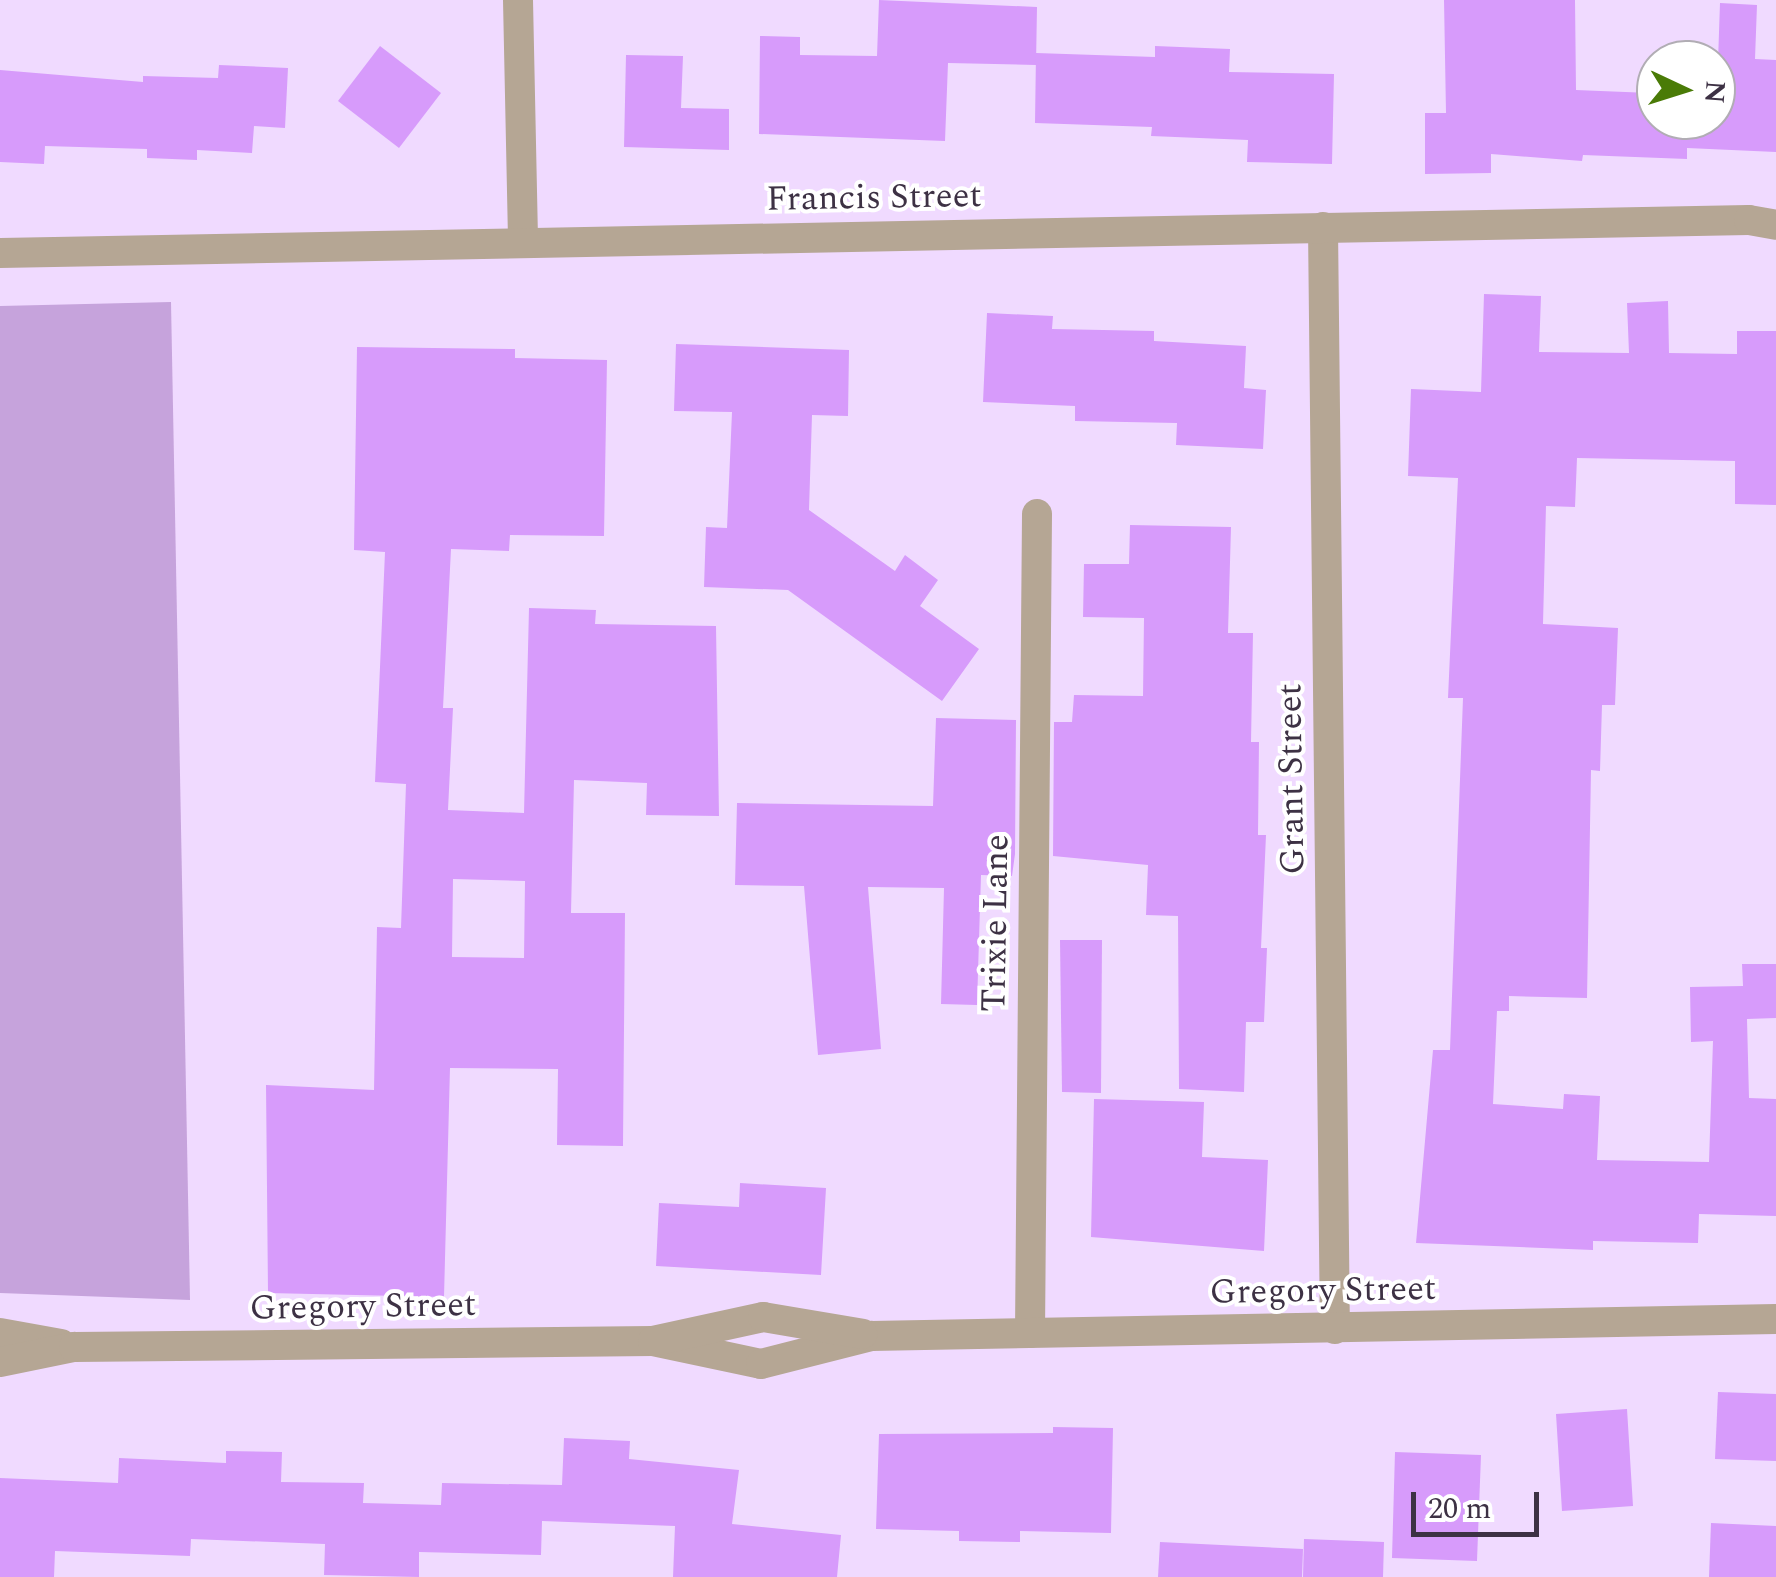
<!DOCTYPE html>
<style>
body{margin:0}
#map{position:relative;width:1776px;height:1577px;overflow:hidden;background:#f0daff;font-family:Spectral,serif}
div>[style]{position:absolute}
.green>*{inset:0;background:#c6a3dc}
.building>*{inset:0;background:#d79bfb}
.minor>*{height:30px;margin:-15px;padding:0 15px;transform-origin:15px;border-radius:15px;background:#b5a694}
span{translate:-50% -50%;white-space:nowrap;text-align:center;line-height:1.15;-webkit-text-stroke:8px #fff;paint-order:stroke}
.street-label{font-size:35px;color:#3d3144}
.north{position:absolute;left:1636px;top:40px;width:100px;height:100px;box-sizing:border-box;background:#fff;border:2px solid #b1adb4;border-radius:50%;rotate:94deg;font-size:28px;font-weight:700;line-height:40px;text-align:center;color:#3d3144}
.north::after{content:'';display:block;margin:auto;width:35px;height:45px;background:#4a7b07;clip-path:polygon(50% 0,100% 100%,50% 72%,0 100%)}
.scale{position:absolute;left:1411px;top:1492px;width:128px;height:45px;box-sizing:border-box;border:5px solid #3d3144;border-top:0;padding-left:12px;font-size:30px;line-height:35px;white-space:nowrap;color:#3d3144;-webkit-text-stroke:8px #fff;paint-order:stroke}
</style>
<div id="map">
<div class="green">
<div style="clip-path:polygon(171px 302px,190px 1300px,0 1293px,0 306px)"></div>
</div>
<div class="building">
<div style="clip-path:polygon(879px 0,1037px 7px,1036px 65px,948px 63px,945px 141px,759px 134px,760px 36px,800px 37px,800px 55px,877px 56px)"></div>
<div style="clip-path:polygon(1444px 0,1575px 0,1576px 90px,1650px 93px,1650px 74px,1656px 74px,1656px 120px,1716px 120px,1720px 3px,1757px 5px,1755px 59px,1776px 60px,1776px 152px,1687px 148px,1687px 159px,1583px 155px,1582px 161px,1491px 154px,1491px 173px,1425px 174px,1425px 113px,1446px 113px)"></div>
<div style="clip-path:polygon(380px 46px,441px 93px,399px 148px,338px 101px)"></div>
<div style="clip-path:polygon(1155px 46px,1230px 49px,1229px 72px,1334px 74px,1332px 164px,1247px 162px,1248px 140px,1151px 136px,1152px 127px,1035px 123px,1036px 53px,1155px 57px)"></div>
<div style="clip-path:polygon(626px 55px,683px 56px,681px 108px,729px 109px,729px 150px,624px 147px)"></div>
<div style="clip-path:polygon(219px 65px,288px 68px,285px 128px,254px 126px,252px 153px,197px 150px,197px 160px,147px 158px,147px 149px,45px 146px,44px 164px,0 162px,0 70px,143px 82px,143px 76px,218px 78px)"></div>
<div style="clip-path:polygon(1484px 294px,1541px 296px,1539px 352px,1629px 353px,1627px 303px,1668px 301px,1669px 353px,1737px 354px,1737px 331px,1776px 331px,1776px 505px,1735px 504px,1735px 461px,1577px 458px,1575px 507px,1546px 506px,1543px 624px,1618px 628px,1615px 705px,1602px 705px,1600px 771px,1591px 770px,1587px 998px,1509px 996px,1509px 1011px,1497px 1011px,1493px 1104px,1563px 1109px,1564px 1094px,1600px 1096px,1597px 1160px,1709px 1162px,1713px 1041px,1691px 1042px,1690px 987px,1743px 986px,1742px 964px,1776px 964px,1776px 1018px,1747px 1019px,1749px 1098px,1776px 1099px,1776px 1216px,1699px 1214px,1698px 1243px,1593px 1241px,1593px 1250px,1416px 1243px,1433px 1050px,1450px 1050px,1463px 698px,1448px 698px,1458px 478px,1408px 476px,1411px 389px,1481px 392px)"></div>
<div style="clip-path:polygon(987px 313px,1053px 316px,1052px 329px,1154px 331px,1154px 341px,1246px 346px,1244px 388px,1266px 390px,1263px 449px,1176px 445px,1177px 423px,1075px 421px,1075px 406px,983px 402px)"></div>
<div style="clip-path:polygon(676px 344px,849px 350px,848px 416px,812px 415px,809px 510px,895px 571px,905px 555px,938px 580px,920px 606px,979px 649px,942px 701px,788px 590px,704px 587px,706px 527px,727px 528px,732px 412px,674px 411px)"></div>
<div style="clip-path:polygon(evenodd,357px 347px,515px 349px,515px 358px,607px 360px,604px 536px,510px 535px,509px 551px,451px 549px,443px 708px,453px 708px,448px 810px,524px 813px,529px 608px,596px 610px,595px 624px,716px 626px,719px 816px,646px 815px,647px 783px,574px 780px,571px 913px,625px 913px,623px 1146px,557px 1145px,558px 1069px,450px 1068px,444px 1297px,268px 1293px,266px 1085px,374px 1090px,377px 927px,401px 928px,406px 784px,375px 782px,385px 552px,354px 550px,357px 347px,453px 879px,525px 881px,524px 958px,452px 957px,453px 879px)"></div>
<div style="clip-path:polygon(1130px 525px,1231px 527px,1228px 633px,1253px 633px,1251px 742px,1259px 742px,1258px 835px,1266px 835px,1261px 948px,1267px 948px,1264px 1022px,1246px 1022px,1244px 1092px,1179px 1089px,1178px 916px,1146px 915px,1148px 865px,1053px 856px,1054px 722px,1072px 722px,1074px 695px,1143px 696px,1144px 618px,1083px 617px,1084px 564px,1129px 564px)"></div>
<div style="clip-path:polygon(936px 718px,1016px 720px,1015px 854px,1012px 876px,981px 875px,977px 1005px,941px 1004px,944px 888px,868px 887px,881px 1049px,818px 1055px,804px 886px,735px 885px,737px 803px,933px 806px)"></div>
<div style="clip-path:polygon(1060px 940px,1102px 940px,1101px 1093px,1062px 1092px)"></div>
<div style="clip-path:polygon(1094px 1099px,1204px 1102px,1202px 1157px,1268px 1160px,1264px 1251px,1091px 1237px)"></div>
<div style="clip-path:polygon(740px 1183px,826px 1188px,821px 1275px,656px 1266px,659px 1203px,739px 1207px)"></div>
<div style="clip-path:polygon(1718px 1392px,1776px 1394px,1776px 1461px,1715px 1459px)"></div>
<div style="clip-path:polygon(1627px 1409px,1633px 1506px,1562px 1511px,1556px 1414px)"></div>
<div style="clip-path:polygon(1053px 1427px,1113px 1428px,1111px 1533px,1020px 1531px,1020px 1542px,959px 1541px,959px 1531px,876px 1529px,879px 1434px,1053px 1433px)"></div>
<div style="clip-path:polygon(564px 1438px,630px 1441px,629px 1459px,739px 1470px,732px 1524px,841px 1535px,837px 1577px,673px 1577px,675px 1526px,542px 1521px,541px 1555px,419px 1552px,419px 1577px,324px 1575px,325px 1544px,191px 1539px,190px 1556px,55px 1551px,54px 1577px,0 1577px,0 1478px,118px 1483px,119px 1458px,226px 1463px,226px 1451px,282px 1452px,281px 1482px,364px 1483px,363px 1503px,441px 1505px,442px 1483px,562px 1485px)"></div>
<div style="clip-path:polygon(1395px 1452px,1481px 1455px,1477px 1561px,1392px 1558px)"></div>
<div style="clip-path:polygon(1711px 1523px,1776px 1526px,1776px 1577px,1709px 1577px)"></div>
<div style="clip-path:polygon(1304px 1539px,1384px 1542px,1383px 1577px,1303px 1577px)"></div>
<div style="clip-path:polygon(1160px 1542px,1303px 1549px,1302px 1577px,1158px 1577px)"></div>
</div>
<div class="minor">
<div style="left:518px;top:0;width:242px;rotate:88.8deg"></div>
<div style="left:1323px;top:227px;width:1102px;rotate:89.38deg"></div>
<div style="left:0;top:253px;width:1749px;rotate:-1.08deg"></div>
<div style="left:1749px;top:220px;width:27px;rotate:10deg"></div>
<div style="left:0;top:1333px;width:62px;rotate:10.2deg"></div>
<div style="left:1030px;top:1333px;width:819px;rotate:-89.51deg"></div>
<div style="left:653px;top:1341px;width:110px;rotate:12deg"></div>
<div style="left:761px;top:1364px;width:114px;rotate:-14.3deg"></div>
<div style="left:871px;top:1336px;width:905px;rotate:-1.08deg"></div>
<div style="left:0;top:1362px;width:76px;rotate:-11.5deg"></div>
<div style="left:74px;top:1347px;width:579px;rotate:-0.59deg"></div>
<div style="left:653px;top:1341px;width:113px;rotate:-12.3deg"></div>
<div style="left:763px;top:1317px;width:101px;rotate:9.6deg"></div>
</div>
<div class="street-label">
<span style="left:874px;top:198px;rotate:-1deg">Francis Street</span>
<span style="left:1292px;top:779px;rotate:-91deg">Grant Street</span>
<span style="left:996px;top:923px;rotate:-89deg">Trixie Lane</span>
<span style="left:1323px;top:1291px;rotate:-1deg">Gregory Street</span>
<span style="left:363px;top:1307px;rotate:-1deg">Gregory Street</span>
</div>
<div class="north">N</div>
<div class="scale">20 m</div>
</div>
